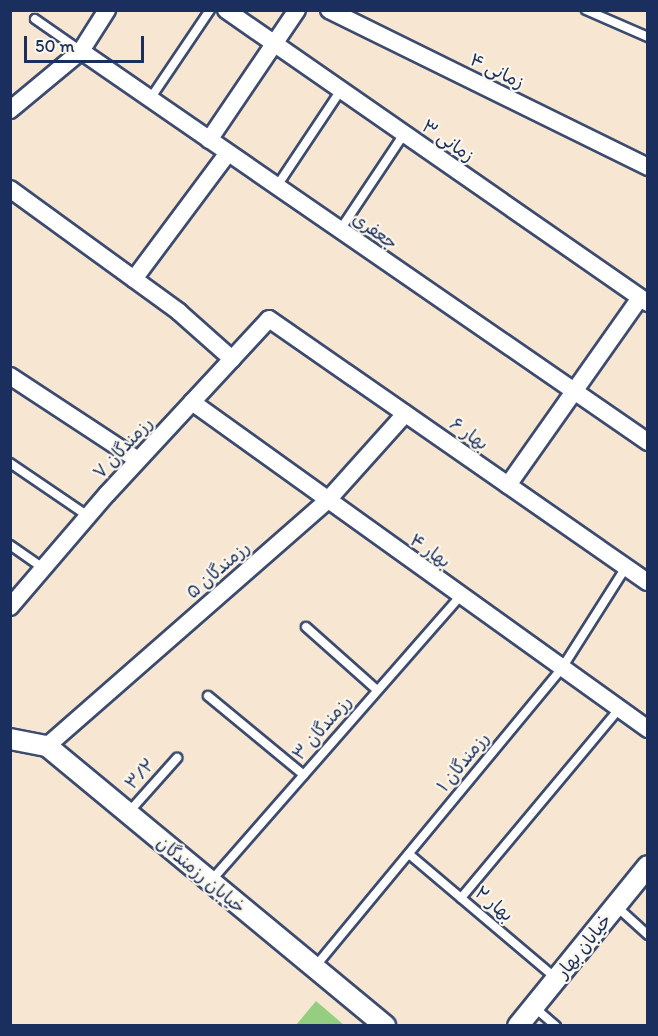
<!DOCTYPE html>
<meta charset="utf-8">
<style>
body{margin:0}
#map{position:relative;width:658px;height:1036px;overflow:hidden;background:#f7e7d2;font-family:Itim,"Playpen Sans Arabic",sans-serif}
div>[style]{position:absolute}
.green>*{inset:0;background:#96ce81}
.roads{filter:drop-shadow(2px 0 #3c4b6f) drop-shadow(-2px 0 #3c4b6f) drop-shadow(0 2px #3c4b6f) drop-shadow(0 -2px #3c4b6f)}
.service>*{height:8px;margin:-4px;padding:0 4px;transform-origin:4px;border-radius:4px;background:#fff}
.minor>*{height:16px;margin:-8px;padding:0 8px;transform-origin:8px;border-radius:8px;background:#fff}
.tertiary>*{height:20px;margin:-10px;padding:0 10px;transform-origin:10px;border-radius:10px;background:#fff}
span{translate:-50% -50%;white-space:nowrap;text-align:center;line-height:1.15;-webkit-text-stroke:4.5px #fbf7ec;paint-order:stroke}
.street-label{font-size:18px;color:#1b2f5e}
.frame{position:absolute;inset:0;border:12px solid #1b2f5e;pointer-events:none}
.scale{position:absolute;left:24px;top:36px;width:120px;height:27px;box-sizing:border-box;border:3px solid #1b2f5e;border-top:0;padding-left:8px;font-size:18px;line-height:21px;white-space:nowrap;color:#1b2f5e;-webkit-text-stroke:4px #fbf7ec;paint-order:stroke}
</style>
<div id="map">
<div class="green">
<div style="clip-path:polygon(316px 1001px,344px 1025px,296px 1025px)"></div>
</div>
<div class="roads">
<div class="service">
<div style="left:586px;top:10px;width:68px;rotate:23.5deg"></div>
<div style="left:35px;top:19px;width:56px;rotate:34.8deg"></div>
<div style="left:150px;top:99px;width:107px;rotate:-56deg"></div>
<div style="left:277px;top:186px;width:115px;rotate:-56.3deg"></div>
<div style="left:340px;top:230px;width:115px;rotate:-56.3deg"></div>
<div style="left:10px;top:463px;width:94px;rotate:34.2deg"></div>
<div style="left:10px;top:545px;width:40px;rotate:34.9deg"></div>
<div style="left:306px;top:627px;width:95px;rotate:41.6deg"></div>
<div style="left:208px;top:696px;width:124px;rotate:39.5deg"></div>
<div style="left:128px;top:813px;width:74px;rotate:-48.3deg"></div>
<div style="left:409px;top:854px;width:194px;rotate:40.2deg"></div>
<div style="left:210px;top:882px;width:380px;rotate:-48.8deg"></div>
<div style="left:461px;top:898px;width:246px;rotate:-50.1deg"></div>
<div style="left:616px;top:906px;width:43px;rotate:42.2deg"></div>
<div style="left:314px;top:968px;width:389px;rotate:-50.4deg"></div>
<div style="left:562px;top:668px;width:120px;rotate:-57.6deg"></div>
<div style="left:534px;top:1007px;width:29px;rotate:41deg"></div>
</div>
<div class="minor">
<div style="left:226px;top:10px;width:514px;rotate:34.77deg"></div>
<div style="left:329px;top:10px;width:356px;rotate:26.2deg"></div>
<div style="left:81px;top:51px;width:689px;rotate:34.59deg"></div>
<div style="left:10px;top:110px;width:92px;rotate:-39.7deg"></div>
<div style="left:81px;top:51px;width:49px;rotate:-57.6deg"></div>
<div style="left:209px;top:140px;width:157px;rotate:-55.9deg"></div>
<div style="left:10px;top:189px;width:209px;rotate:36deg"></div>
<div style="left:179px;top:312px;width:71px;rotate:41.6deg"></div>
<div style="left:134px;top:279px;width:157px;rotate:-53.3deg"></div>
<div style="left:10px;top:376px;width:153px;rotate:33.3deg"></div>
<div style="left:192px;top:402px;width:561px;rotate:35.64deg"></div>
<div style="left:508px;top:485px;width:229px;rotate:-54.8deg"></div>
<div style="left:10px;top:607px;width:149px;rotate:-49.4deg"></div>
<div style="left:107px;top:494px;width:238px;rotate:-47.2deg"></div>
<div style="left:269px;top:319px;width:461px;rotate:34.8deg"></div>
<div style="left:47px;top:746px;width:372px;rotate:-41.2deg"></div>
<div style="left:327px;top:501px;width:117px;rotate:-48.1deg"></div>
</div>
<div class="tertiary">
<div style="left:10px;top:739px;width:38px;rotate:11deg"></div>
<div style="left:47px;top:746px;width:439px;rotate:39.6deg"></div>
<div style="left:518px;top:1026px;width:206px;rotate:-50.9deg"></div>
</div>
</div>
<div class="street-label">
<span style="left:497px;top:71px;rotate:26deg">زمانی ۴</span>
<span style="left:448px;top:141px;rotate:35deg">زمانی ۳</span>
<span style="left:375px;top:231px;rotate:35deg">جعفری</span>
<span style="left:469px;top:434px;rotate:35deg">بهار ۶</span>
<span style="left:123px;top:448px;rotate:-47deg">رزمندگان ۷</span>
<span style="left:430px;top:551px;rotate:35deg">بهار ۴</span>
<span style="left:218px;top:570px;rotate:-41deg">رزمندگان ۵</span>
<span style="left:322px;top:728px;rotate:-49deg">رزمندگان ۳</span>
<span style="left:463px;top:762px;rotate:-51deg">رزمندگان ۱</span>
<span style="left:140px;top:774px;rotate:-48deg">۳/۲</span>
<span style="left:201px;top:875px;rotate:40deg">خیابان رزمندگان</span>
<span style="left:494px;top:904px;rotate:40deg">بهار ۲</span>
<span style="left:584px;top:946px;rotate:-51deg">خیابان بهار</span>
</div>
<div class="frame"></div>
<div class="scale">50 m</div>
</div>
